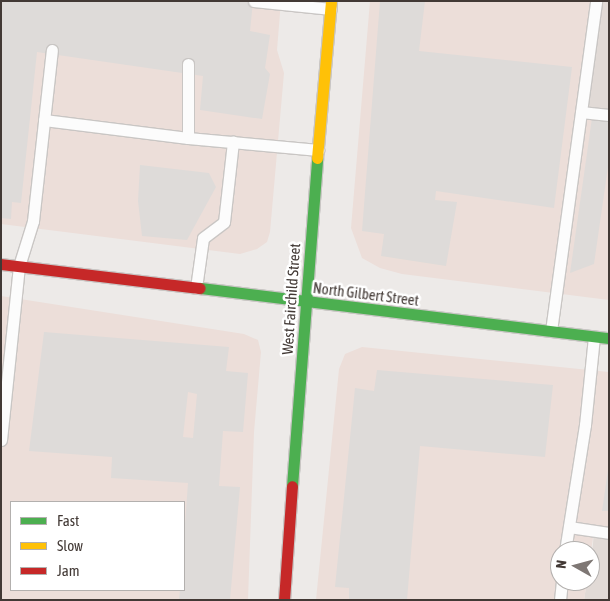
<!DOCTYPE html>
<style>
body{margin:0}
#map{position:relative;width:610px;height:601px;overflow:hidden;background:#edeae8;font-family:"Asap Condensed",sans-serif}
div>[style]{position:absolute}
.residential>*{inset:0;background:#e1dad6}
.commercial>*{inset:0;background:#ecded9}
.parking>*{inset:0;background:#dedbd9}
.roads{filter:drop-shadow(1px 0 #c9c6c4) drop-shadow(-1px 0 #c9c6c4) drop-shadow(0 1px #c9c6c4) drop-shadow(0 -1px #c9c6c4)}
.lane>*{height:11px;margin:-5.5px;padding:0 5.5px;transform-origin:5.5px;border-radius:5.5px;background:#fcfcfc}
.fast>*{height:11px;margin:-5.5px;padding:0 5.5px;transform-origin:5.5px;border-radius:5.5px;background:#4caf50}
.slow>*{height:11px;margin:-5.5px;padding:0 5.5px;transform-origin:5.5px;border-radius:5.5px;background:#ffc107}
.jam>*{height:11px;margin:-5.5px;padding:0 5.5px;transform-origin:5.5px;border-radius:5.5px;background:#c62828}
span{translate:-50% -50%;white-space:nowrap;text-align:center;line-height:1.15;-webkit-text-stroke:5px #fff;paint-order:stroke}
.street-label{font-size:15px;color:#423935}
.frame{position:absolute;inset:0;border:2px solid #423935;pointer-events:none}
.legend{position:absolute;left:10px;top:501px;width:175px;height:90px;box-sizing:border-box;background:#fff;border:1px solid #b3b0ae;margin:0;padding:6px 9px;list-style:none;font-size:15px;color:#423935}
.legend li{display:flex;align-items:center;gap:10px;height:25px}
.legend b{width:25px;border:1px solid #b3b0ae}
.north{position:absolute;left:550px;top:541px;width:50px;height:50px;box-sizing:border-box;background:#fff;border:1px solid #b3b0ae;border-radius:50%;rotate:277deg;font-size:14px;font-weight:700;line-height:20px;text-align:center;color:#423935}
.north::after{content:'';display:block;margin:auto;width:18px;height:22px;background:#7e7774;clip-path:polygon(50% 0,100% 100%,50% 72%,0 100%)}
</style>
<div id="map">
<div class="residential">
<div style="clip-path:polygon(596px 1px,609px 1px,609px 115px,581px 112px)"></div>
<div style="clip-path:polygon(594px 531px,609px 533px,609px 600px,584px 600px,587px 581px,590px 581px)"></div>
</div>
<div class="commercial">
<div style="clip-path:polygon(1px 1px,281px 1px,277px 50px,284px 73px,270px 232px,267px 242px,257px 249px,240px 254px,1px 224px)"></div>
<div style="clip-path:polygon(370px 1px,596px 1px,581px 111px,609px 115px,609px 300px,402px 274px,380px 268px,362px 258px,351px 228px)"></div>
<div style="clip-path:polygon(evenodd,1px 296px,244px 334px,258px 340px,261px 352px,254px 432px,248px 600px,1px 600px,1px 296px,11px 502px,184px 502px,184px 590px,11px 590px,11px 502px)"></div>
<div style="clip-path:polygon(362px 347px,609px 372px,609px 533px,594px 531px,590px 558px,590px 551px,560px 551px,560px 581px,587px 581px,584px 600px,316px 600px,339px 369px,345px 354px)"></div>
</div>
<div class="parking">
<div style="clip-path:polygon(1px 1px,253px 1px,250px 31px,270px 35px,265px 68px,270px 74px,262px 119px,200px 110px,203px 76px,37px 52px,21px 203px,12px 202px,11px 219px,1px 218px)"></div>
<div style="clip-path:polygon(380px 1px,425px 1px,419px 51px,572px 67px,554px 208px,436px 191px,435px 200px,457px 202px,446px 266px,381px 256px,384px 234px,362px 231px)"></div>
<div style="clip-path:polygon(592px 118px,609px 120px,609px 160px,594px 264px,570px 273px)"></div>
<div style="clip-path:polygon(140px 165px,209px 173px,216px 187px,187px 240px,142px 236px,138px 201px)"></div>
<div style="clip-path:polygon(evenodd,44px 332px,229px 347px,226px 371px,248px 373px,243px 432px,223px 431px,219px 486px,240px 487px,230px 600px,179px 600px,180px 590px,184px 590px,184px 538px,188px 483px,111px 478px,112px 457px,29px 451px,44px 332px,188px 392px,197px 394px,193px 438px,183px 437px,188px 392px)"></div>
<div style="clip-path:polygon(377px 370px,553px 385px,545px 457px,420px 446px,407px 600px,349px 600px,349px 588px,335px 587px,355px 388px,374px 391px)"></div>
<div style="clip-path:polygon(609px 463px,609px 511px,602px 511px)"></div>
</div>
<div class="roads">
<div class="lane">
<div style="left:254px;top:1px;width:77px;rotate:5.9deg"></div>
<div style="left:188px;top:64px;width:74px;rotate:90deg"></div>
<div style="left:188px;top:138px;width:131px;rotate:5.3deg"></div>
<div style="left:581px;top:112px;width:28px;rotate:6deg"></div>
<div style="left:44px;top:120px;width:145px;rotate:7.1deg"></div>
<div style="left:196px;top:288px;width:50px;rotate:-82deg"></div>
<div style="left:203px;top:238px;width:26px;rotate:-37deg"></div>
<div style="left:224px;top:222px;width:81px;rotate:-83.6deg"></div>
<div style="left:551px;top:331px;width:333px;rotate:-82.2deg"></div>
<div style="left:1px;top:440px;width:175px;rotate:-84.1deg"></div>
<div style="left:19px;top:266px;width:47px;rotate:-72.7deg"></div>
<div style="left:33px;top:221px;width:172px;rotate:-83.7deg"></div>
<div style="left:569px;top:527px;width:40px;rotate:8.5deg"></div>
<div style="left:565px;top:551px;width:128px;rotate:-81deg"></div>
<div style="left:585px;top:425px;width:88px;rotate:-84.2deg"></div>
<div style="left:560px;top:600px;width:19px;rotate:-84deg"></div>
</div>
<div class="fast">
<div style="left:200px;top:288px;width:412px;rotate:7deg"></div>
<div style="left:292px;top:486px;width:329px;rotate:-85.6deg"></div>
</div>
<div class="slow">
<div style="left:317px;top:158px;width:158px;rotate:-84.9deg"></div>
</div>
<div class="jam">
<div style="left:1px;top:264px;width:200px;rotate:6.9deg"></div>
<div style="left:284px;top:600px;width:114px;rotate:-86deg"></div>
</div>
</div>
<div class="street-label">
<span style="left:366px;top:294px;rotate:7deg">North Gilbert Street</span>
<span style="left:291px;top:299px;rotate:-86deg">West Fairchild Street</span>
</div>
<div class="frame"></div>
<ul class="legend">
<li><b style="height:6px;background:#4caf50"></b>Fast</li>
<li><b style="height:6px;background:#ffc107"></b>Slow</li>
<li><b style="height:6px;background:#c62828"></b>Jam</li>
</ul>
<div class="north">N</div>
</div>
